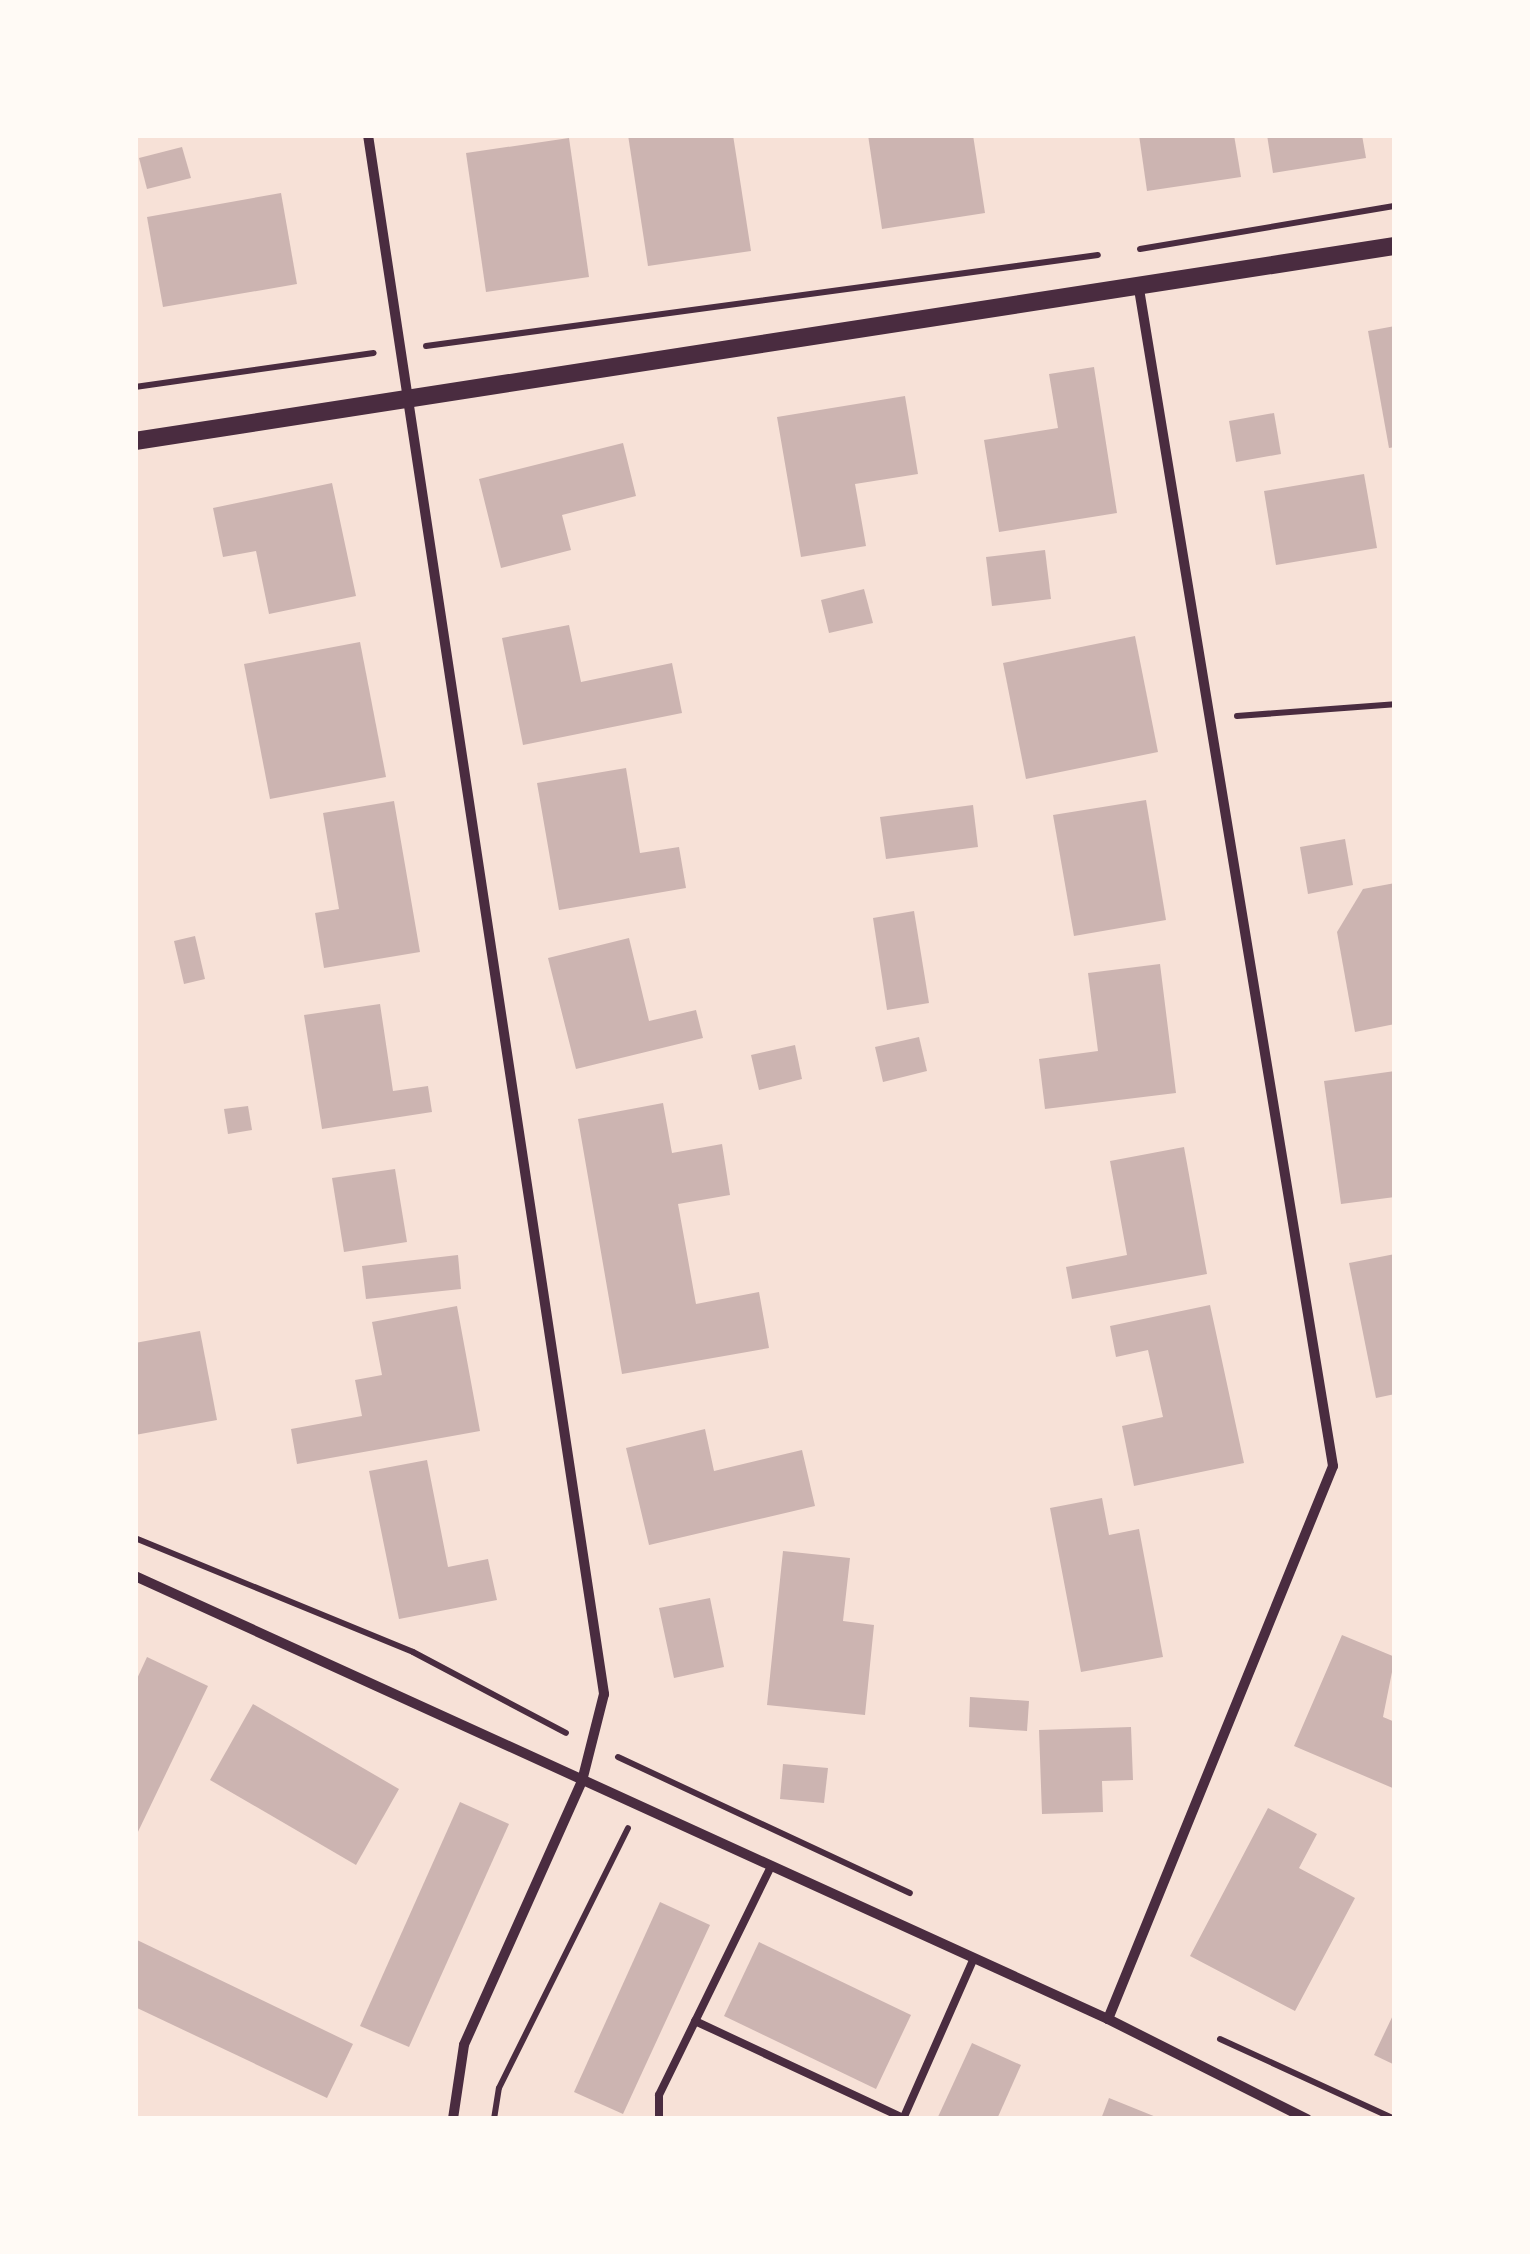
<!DOCTYPE html>
<style>
body{margin:0}
#map{position:relative;width:1530px;height:2254px;overflow:hidden;background:#f7e1d7;font-family:Arial,sans-serif}
div>[style]{position:absolute}
.building>*{inset:0;background:#ccb4b1}
.path>*{height:6px;margin:-3px;padding:0 3px;transform-origin:3px;border-radius:3px;background:#4a2c40}
.service>*{height:8px;margin:-4px;padding:0 4px;transform-origin:4px;border-radius:4px;background:#4a2c40}
.minor>*{height:10px;margin:-5px;padding:0 5px;transform-origin:5px;border-radius:5px;background:#4a2c40}
.tertiary>*{height:18px;margin:-9px;padding:0 9px;transform-origin:9px;border-radius:9px;background:#4a2c40}
span{translate:-50% -50%;white-space:nowrap;text-align:center;line-height:1.15;-webkit-text-stroke:9px #fffaf5;paint-order:stroke}
.frame{position:absolute;inset:0;border:138px solid #fffaf5;pointer-events:none}
</style>
<div id="map">
<div class="building">
<div style="clip-path:polygon(628px 135px,733px 135px,751px 251px,648px 266px)"></div>
<div style="clip-path:polygon(868px 135px,973px 135px,985px 213px,882px 229px)"></div>
<div style="clip-path:polygon(1139px 135px,1234px 135px,1241px 177px,1147px 191px)"></div>
<div style="clip-path:polygon(1267px 135px,1362px 135px,1366px 158px,1273px 173px)"></div>
<div style="clip-path:polygon(569px 138px,589px 277px,486px 292px,466px 153px)"></div>
<div style="clip-path:polygon(182px 147px,191px 178px,147px 189px,139px 158px)"></div>
<div style="clip-path:polygon(281px 193px,297px 284px,163px 307px,147px 217px)"></div>
<div style="clip-path:polygon(1395px 326px,1395px 447px,1389px 448px,1368px 331px)"></div>
<div style="clip-path:polygon(1094px 367px,1117px 513px,999px 532px,984px 440px,1058px 428px,1049px 374px)"></div>
<div style="clip-path:polygon(905px 396px,918px 474px,855px 484px,866px 546px,801px 557px,777px 417px)"></div>
<div style="clip-path:polygon(1274px 413px,1281px 454px,1236px 462px,1229px 421px)"></div>
<div style="clip-path:polygon(623px 443px,636px 496px,562px 515px,571px 550px,501px 568px,479px 479px)"></div>
<div style="clip-path:polygon(1364px 474px,1377px 548px,1276px 565px,1264px 491px)"></div>
<div style="clip-path:polygon(332px 483px,356px 596px,269px 614px,256px 551px,223px 557px,213px 508px)"></div>
<div style="clip-path:polygon(1045px 550px,1051px 599px,992px 606px,986px 557px)"></div>
<div style="clip-path:polygon(864px 589px,873px 623px,829px 633px,821px 600px)"></div>
<div style="clip-path:polygon(569px 625px,581px 682px,672px 663px,682px 713px,523px 745px,502px 638px)"></div>
<div style="clip-path:polygon(1135px 636px,1158px 752px,1026px 779px,1003px 663px)"></div>
<div style="clip-path:polygon(360px 642px,386px 777px,270px 799px,244px 664px)"></div>
<div style="clip-path:polygon(626px 768px,640px 853px,679px 847px,686px 888px,559px 910px,537px 783px)"></div>
<div style="clip-path:polygon(1146px 800px,1166px 920px,1074px 936px,1053px 815px)"></div>
<div style="clip-path:polygon(394px 801px,420px 952px,324px 968px,315px 913px,339px 909px,323px 813px)"></div>
<div style="clip-path:polygon(973px 805px,978px 847px,886px 859px,880px 817px)"></div>
<div style="clip-path:polygon(1345px 839px,1353px 885px,1308px 894px,1300px 847px)"></div>
<div style="clip-path:polygon(1395px 883px,1395px 1024px,1355px 1032px,1337px 932px,1363px 889px)"></div>
<div style="clip-path:polygon(914px 911px,929px 1003px,887px 1010px,873px 918px)"></div>
<div style="clip-path:polygon(195px 936px,205px 979px,184px 984px,174px 941px)"></div>
<div style="clip-path:polygon(629px 938px,649px 1021px,696px 1010px,703px 1038px,576px 1069px,548px 958px)"></div>
<div style="clip-path:polygon(1160px 964px,1176px 1093px,1045px 1109px,1039px 1059px,1098px 1051px,1088px 973px)"></div>
<div style="clip-path:polygon(380px 1004px,393px 1091px,428px 1086px,432px 1112px,322px 1129px,304px 1015px)"></div>
<div style="clip-path:polygon(919px 1037px,927px 1071px,883px 1082px,875px 1047px)"></div>
<div style="clip-path:polygon(795px 1045px,802px 1079px,759px 1090px,751px 1055px)"></div>
<div style="clip-path:polygon(1395px 1071px,1395px 1197px,1341px 1204px,1324px 1081px)"></div>
<div style="clip-path:polygon(663px 1103px,672px 1153px,722px 1144px,730px 1195px,678px 1204px,696px 1304px,759px 1292px,769px 1348px,622px 1374px,578px 1119px)"></div>
<div style="clip-path:polygon(248px 1106px,252px 1130px,228px 1134px,224px 1109px)"></div>
<div style="clip-path:polygon(1184px 1147px,1207px 1274px,1072px 1299px,1066px 1267px,1127px 1255px,1110px 1161px)"></div>
<div style="clip-path:polygon(395px 1169px,407px 1242px,344px 1252px,332px 1178px)"></div>
<div style="clip-path:polygon(1395px 1254px,1395px 1394px,1376px 1398px,1349px 1263px)"></div>
<div style="clip-path:polygon(458px 1255px,461px 1289px,366px 1299px,362px 1266px)"></div>
<div style="clip-path:polygon(1210px 1305px,1244px 1463px,1134px 1486px,1122px 1426px,1163px 1417px,1148px 1350px,1116px 1357px,1110px 1326px)"></div>
<div style="clip-path:polygon(457px 1306px,480px 1431px,297px 1464px,291px 1429px,362px 1416px,355px 1380px,382px 1375px,372px 1322px)"></div>
<div style="clip-path:polygon(200px 1331px,217px 1420px,135px 1435px,135px 1343px)"></div>
<div style="clip-path:polygon(705px 1429px,714px 1471px,802px 1450px,815px 1506px,649px 1545px,626px 1448px)"></div>
<div style="clip-path:polygon(427px 1460px,448px 1567px,488px 1559px,497px 1600px,399px 1619px,369px 1471px)"></div>
<div style="clip-path:polygon(1102px 1498px,1109px 1535px,1139px 1529px,1163px 1657px,1081px 1672px,1050px 1508px)"></div>
<div style="clip-path:polygon(783px 1551px,850px 1558px,843px 1621px,874px 1625px,865px 1715px,767px 1705px)"></div>
<div style="clip-path:polygon(710px 1598px,724px 1667px,674px 1678px,659px 1608px)"></div>
<div style="clip-path:polygon(1342px 1635px,1395px 1657px,1383px 1717px,1395px 1722px,1395px 1789px,1294px 1746px)"></div>
<div style="clip-path:polygon(147px 1657px,208px 1686px,135px 1838px,135px 1683px)"></div>
<div style="clip-path:polygon(970px 1697px,1029px 1701px,1027px 1731px,969px 1727px)"></div>
<div style="clip-path:polygon(253px 1704px,399px 1789px,356px 1865px,210px 1780px)"></div>
<div style="clip-path:polygon(1131px 1727px,1133px 1780px,1102px 1781px,1103px 1812px,1042px 1814px,1039px 1730px)"></div>
<div style="clip-path:polygon(783px 1764px,828px 1768px,824px 1803px,780px 1799px)"></div>
<div style="clip-path:polygon(460px 1802px,509px 1824px,409px 2047px,360px 2026px)"></div>
<div style="clip-path:polygon(1268px 1808px,1317px 1834px,1299px 1868px,1355px 1898px,1295px 2011px,1190px 1956px)"></div>
<div style="clip-path:polygon(660px 1902px,710px 1925px,623px 2114px,574px 2092px)"></div>
<div style="clip-path:polygon(135px 1939px,353px 2044px,327px 2098px,135px 2007px)"></div>
<div style="clip-path:polygon(759px 1942px,911px 2015px,876px 2089px,724px 2016px)"></div>
<div style="clip-path:polygon(1395px 2011px,1395px 2065px,1374px 2055px)"></div>
<div style="clip-path:polygon(972px 2043px,1021px 2065px,997px 2119px,937px 2119px)"></div>
<div style="clip-path:polygon(1109px 2098px,1161px 2119px,1101px 2119px)"></div>
</div>
<div class="path">
<div style="left:1140px;top:249px;width:259px;rotate:-9.6deg"></div>
<div style="left:426px;top:346px;width:678px;rotate:-7.71deg"></div>
<div style="left:135px;top:387px;width:241px;rotate:-8.1deg"></div>
<div style="left:1237px;top:716px;width:158px;rotate:-4.3deg"></div>
<div style="left:135px;top:1538px;width:300px;rotate:22.3deg"></div>
<div style="left:413px;top:1652px;width:173px;rotate:27.9deg"></div>
<div style="left:618px;top:1757px;width:322px;rotate:25deg"></div>
<div style="left:1220px;top:2039px;width:192px;rotate:24.6deg"></div>
<div style="left:494px;top:2119px;width:31px;rotate:-81deg"></div>
<div style="left:499px;top:2088px;width:290px;rotate:-63.6deg"></div>
</div>
<div class="service">
<div style="left:695px;top:2021px;width:230px;rotate:25deg"></div>
<div style="left:659px;top:2119px;width:24px;rotate:-90deg"></div>
<div style="left:659px;top:2095px;width:255px;rotate:-63.9deg"></div>
<div style="left:903px;top:2119px;width:176px;rotate:-66.2deg"></div>
</div>
<div class="minor">
<div style="left:368px;top:135px;width:1577px;rotate:81.39deg"></div>
<div style="left:604px;top:1694px;width:90px;rotate:104.2deg"></div>
<div style="left:582px;top:1781px;width:289px;rotate:114.1deg"></div>
<div style="left:464px;top:2045px;width:75px;rotate:98.5deg"></div>
<div style="left:135px;top:1576px;width:1069px;rotate:24.48deg"></div>
<div style="left:1108px;top:2019px;width:223px;rotate:26.7deg"></div>
<div style="left:1108px;top:2019px;width:597px;rotate:-67.86deg"></div>
<div style="left:1333px;top:1466px;width:1193px;rotate:-99.36deg"></div>
</div>
<div class="tertiary">
<div style="left:135px;top:441px;width:1275px;rotate:-8.8deg"></div>
</div>
<div class="frame"></div>
</div>
